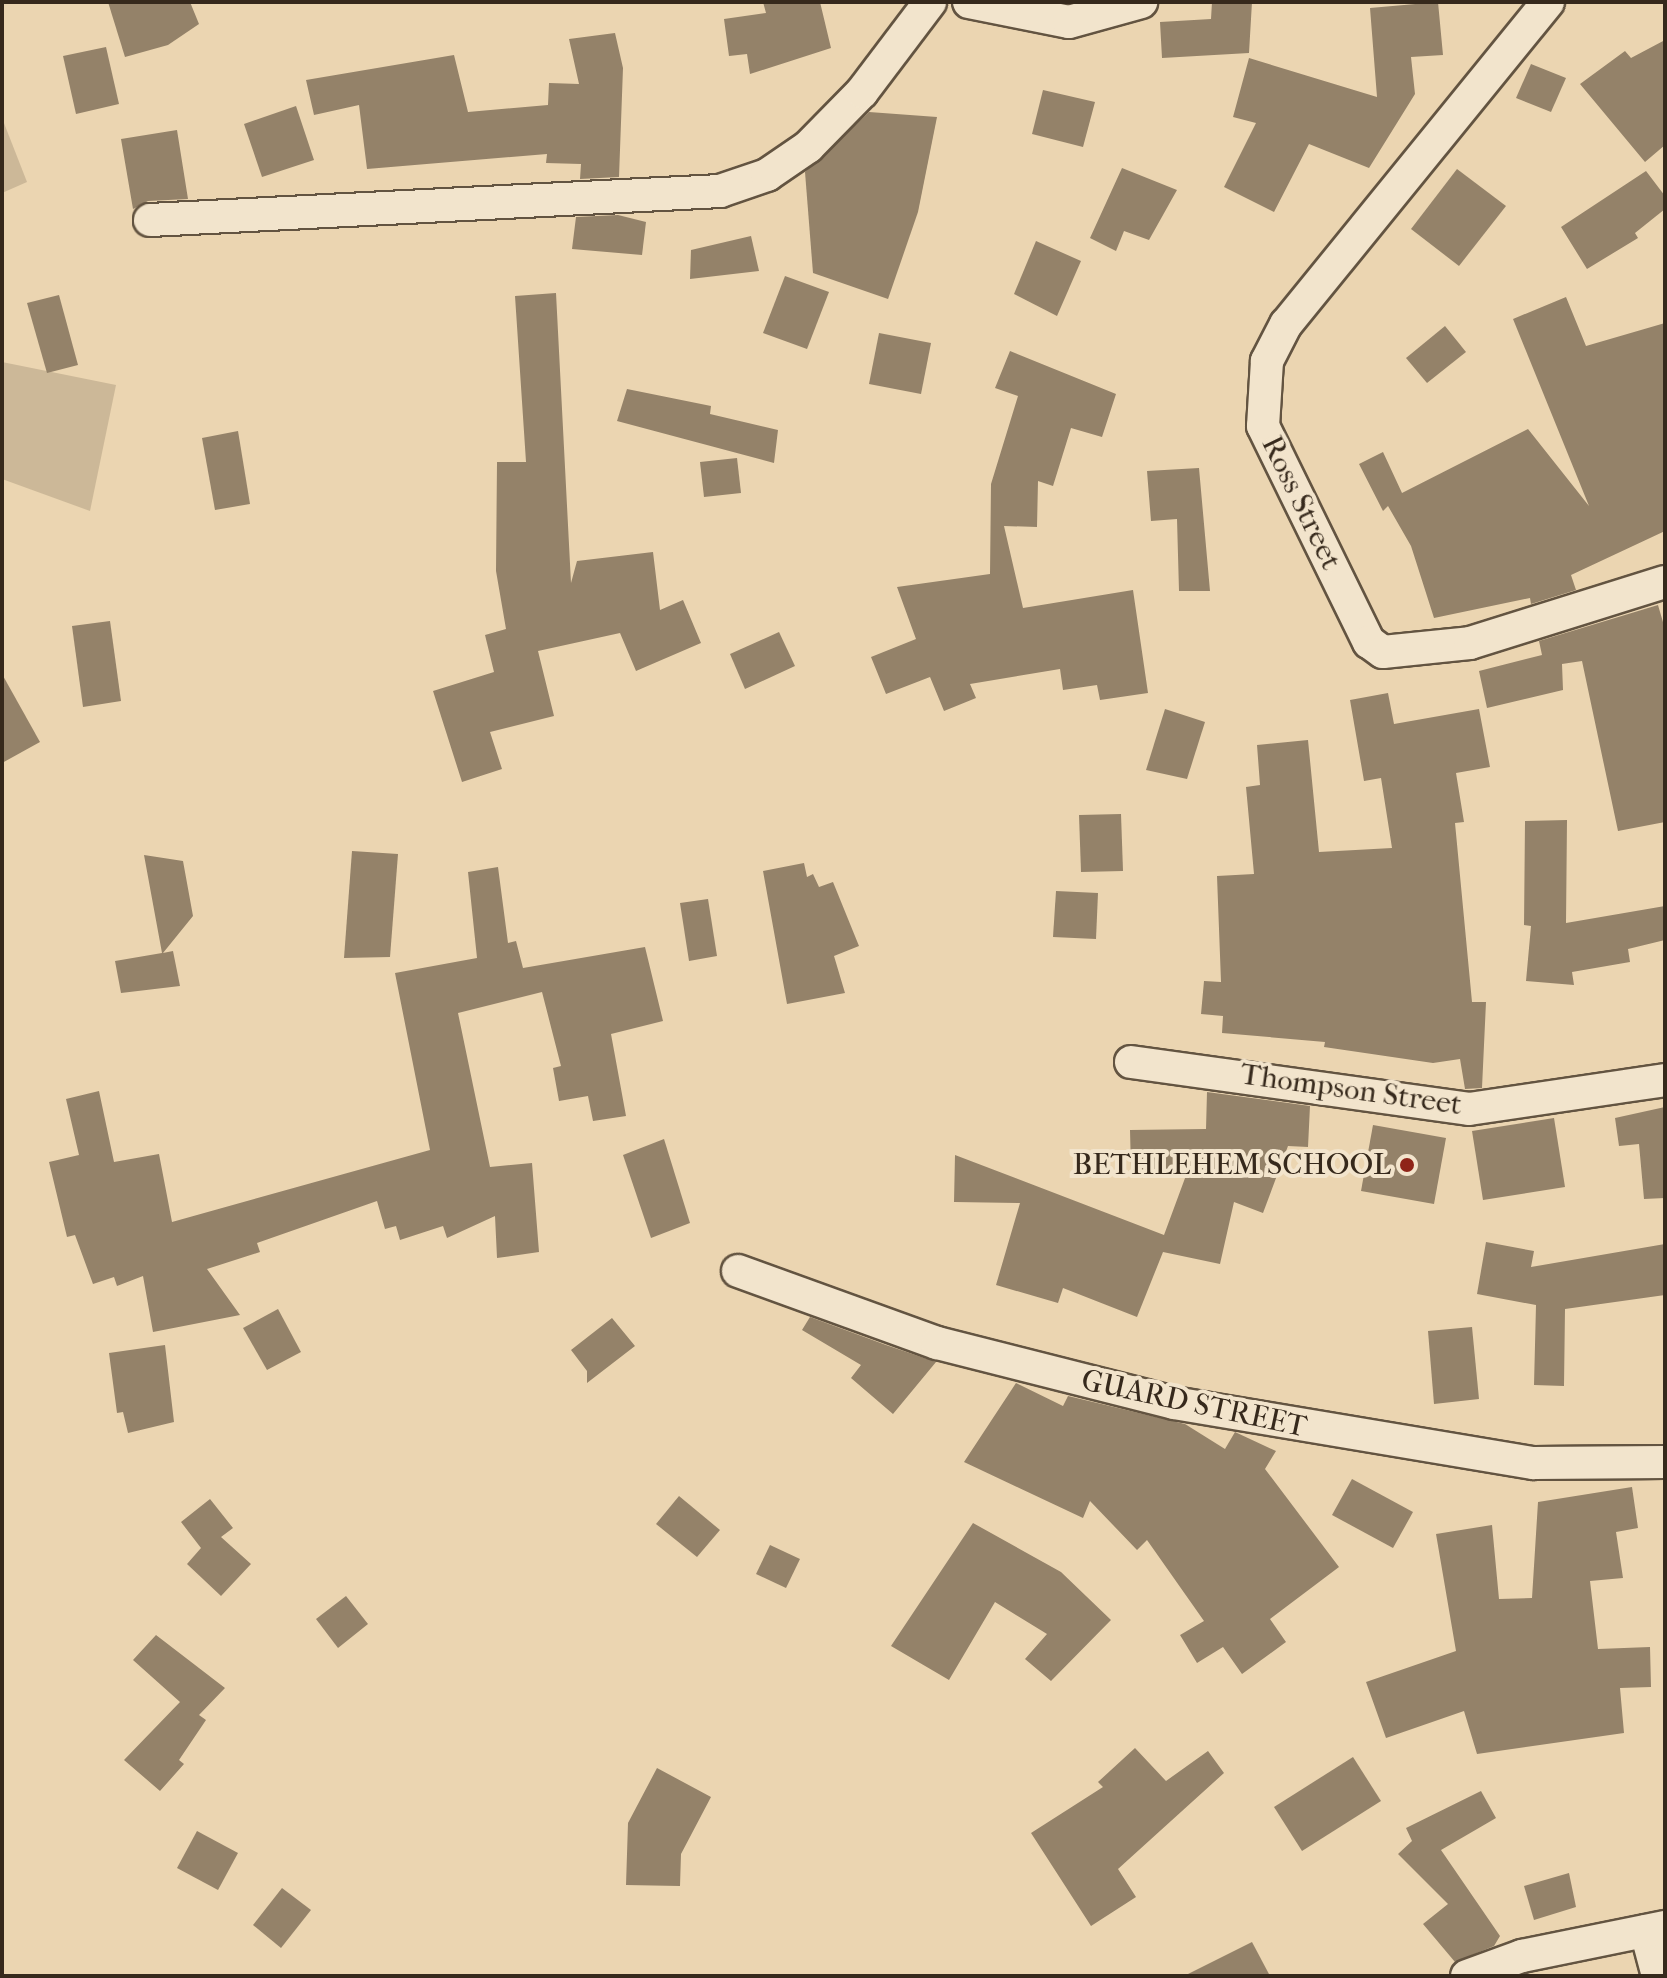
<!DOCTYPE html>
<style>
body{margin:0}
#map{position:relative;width:1667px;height:1978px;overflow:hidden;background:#ebd5b1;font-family:"IM FELL French Canon",serif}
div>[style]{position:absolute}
.green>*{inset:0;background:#ccb898}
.building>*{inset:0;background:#948269}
.roads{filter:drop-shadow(2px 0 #635441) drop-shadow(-2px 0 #635441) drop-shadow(0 2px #635441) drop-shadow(0 -2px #635441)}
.minor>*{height:32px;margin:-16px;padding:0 16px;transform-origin:16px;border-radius:16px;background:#f2e4cc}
.dots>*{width:22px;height:22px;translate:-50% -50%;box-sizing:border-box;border:4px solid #f2e4cc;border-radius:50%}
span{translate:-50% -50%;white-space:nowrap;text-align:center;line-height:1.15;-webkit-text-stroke:8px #f2e4cc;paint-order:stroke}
.street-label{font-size:30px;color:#36291c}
.poi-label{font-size:30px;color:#36291c}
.right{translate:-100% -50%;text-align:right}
.frame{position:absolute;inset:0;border:4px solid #36291c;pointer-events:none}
</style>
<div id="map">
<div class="green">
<div style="clip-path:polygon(2px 118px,27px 182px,2px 193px)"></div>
<div style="clip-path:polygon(2px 362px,116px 385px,90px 511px,2px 479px)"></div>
</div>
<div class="building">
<div style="clip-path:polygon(108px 2px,190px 2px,199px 24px,168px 45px,125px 57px)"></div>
<div style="clip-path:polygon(763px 2px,820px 2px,831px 48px,750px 74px,747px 54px,729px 56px,724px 19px,766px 13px)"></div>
<div style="clip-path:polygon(1212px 2px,1252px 2px,1249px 53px,1162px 58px,1160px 22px,1211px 19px)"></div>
<div style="clip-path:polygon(1438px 2px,1443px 55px,1411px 57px,1415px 94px,1369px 168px,1309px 144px,1274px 212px,1224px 187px,1256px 123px,1233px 117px,1249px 58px,1377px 97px,1370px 8px)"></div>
<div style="clip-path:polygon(615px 33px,623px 68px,619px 177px,580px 179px,581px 164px,546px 163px,547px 154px,367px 169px,359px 105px,314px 115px,306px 80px,454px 55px,468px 112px,548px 105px,549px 83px,579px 84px,569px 39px)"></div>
<div style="clip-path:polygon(1665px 40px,1665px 145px,1645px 162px,1580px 84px,1625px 51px,1631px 58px)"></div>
<div style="clip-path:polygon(106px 47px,119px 104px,76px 114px,63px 56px)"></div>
<div style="clip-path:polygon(1531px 64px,1566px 78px,1551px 112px,1516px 98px)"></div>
<div style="clip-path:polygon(1043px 90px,1095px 102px,1083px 147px,1032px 134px)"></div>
<div style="clip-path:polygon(296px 106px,314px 160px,262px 177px,244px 124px)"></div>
<div style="clip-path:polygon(869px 112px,937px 117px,918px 212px,888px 299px,813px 273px,805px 172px)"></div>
<div style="clip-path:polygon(177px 130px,188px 199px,148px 201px,133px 209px,121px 139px)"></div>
<div style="clip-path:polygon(1122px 168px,1177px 190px,1149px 240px,1124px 231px,1116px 251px,1090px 238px)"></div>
<div style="clip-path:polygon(1457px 169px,1506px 206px,1459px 266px,1411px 229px)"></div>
<div style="clip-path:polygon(1646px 171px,1665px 196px,1665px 209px,1635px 233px,1638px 238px,1587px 269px,1561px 227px)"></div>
<div style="clip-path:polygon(618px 215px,646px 222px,642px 255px,572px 249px,576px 217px)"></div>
<div style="clip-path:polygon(751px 236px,759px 271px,690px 279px,691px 250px)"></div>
<div style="clip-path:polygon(1036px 241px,1081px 261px,1057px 316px,1014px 294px)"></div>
<div style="clip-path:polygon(785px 276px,829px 292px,807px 349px,763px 333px)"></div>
<div style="clip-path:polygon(556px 293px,571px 583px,577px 561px,653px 552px,660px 610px,683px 600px,701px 643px,636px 671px,620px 633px,538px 651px,554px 716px,490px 732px,502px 769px,462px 782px,433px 691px,494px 672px,485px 635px,506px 629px,496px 571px,497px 462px,526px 462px,515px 296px)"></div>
<div style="clip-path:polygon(59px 295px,78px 365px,47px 373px,27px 303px)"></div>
<div style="clip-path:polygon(1566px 297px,1586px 346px,1665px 323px,1665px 531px,1571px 575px,1576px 590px,1531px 604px,1530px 598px,1434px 618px,1411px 546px,1388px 506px,1383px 511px,1359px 464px,1383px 452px,1402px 493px,1528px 429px,1589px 506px,1513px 319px)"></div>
<div style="clip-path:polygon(1445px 326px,1466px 352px,1427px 383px,1406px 358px)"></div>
<div style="clip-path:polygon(879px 333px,931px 343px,921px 394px,869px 384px)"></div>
<div style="clip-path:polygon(1010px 351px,1116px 394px,1102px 437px,1071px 428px,1053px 486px,1038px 481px,1037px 527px,1004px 526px,1023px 608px,1133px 590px,1148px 693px,1100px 700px,1097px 685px,1063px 690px,1060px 669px,970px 684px,976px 698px,944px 711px,930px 677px,886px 694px,871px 657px,916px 639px,897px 587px,990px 574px,991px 484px,1018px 396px,995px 388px)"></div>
<div style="clip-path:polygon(627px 389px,711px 406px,710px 414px,778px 430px,774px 463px,617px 421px)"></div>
<div style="clip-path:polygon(238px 431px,250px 504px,215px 510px,202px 438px)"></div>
<div style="clip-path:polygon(737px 458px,741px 493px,704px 497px,700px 462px)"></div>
<div style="clip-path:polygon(1199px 468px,1210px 591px,1179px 591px,1177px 519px,1151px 521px,1147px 471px)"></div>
<div style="clip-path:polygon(1658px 605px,1665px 629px,1665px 822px,1618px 831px,1582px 661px,1562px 664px,1563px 690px,1487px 708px,1479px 671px,1542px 655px,1539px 641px)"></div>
<div style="clip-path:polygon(110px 621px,121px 701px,83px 707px,72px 626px)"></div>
<div style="clip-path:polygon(779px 632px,795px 666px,745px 689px,730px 654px)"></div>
<div style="clip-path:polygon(2px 674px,40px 742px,2px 763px)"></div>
<div style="clip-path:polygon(1388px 693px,1394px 724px,1479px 709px,1490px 767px,1456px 773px,1464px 822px,1455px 823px,1472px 1002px,1486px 1002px,1482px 1088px,1465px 1089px,1460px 1059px,1433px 1063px,1324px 1047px,1325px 1042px,1222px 1033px,1223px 1016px,1201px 1014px,1204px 981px,1221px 982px,1217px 876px,1254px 874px,1246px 787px,1260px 785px,1257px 745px,1308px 740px,1319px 852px,1392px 848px,1381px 778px,1364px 781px,1350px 700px)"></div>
<div style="clip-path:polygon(1165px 709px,1205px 722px,1187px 779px,1146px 770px)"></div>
<div style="clip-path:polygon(1121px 814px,1123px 871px,1081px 872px,1079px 815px)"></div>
<div style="clip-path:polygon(1567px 820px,1566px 923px,1665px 906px,1665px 940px,1628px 949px,1630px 962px,1572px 972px,1574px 985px,1526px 981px,1531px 926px,1524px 925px,1525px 821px)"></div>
<div style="clip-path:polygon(352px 851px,398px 854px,390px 957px,344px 958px)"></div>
<div style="clip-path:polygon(144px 855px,183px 861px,193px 916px,163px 953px,173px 951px,180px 986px,121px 993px,115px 961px,162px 953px)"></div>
<div style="clip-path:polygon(804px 863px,807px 877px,813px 874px,819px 887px,833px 882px,859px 946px,834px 956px,845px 993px,787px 1004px,763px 871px)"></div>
<div style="clip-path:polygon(498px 867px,508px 943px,516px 941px,523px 968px,645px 947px,663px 1021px,611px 1034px,626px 1116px,593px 1121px,588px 1096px,559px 1101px,553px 1068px,561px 1066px,542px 992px,458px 1013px,490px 1167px,532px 1163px,539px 1252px,497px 1258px,495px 1216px,447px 1238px,443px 1226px,400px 1240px,396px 1226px,385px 1229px,377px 1201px,257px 1243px,260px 1252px,207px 1269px,240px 1315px,153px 1332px,143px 1276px,117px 1286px,114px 1277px,93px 1284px,75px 1235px,67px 1237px,49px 1162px,79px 1155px,66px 1099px,99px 1091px,114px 1162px,159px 1154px,172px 1222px,430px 1150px,395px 973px,477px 958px,468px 872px)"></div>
<div style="clip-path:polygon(1056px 891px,1098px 893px,1096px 939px,1053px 937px)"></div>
<div style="clip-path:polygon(708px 899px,717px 956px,689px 961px,680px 903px)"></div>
<div style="clip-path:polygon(1207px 1092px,1310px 1106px,1308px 1147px,1288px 1146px,1263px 1213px,1234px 1202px,1220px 1264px,1163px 1252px,1137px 1317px,1063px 1288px,1058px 1303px,996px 1285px,1020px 1203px,954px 1202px,955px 1155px,1164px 1235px,1188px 1170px,1131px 1170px,1130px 1130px,1206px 1129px)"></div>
<div style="clip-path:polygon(1665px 1107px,1665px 1198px,1644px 1199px,1639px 1144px,1619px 1146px,1615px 1118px)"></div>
<div style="clip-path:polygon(1554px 1118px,1565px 1187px,1483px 1200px,1472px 1131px)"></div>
<div style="clip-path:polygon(1373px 1125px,1446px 1138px,1434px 1204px,1361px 1191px)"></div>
<div style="clip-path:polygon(664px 1139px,690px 1223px,651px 1238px,623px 1155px)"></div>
<div style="clip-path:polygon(1486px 1242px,1534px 1251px,1531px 1267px,1665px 1244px,1665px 1295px,1565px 1309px,1564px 1386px,1534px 1385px,1536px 1305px,1477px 1294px)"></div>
<div style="clip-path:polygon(278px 1309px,301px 1352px,267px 1370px,243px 1328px)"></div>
<div style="clip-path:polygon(810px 1317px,886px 1345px,936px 1362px,893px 1414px,851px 1378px,861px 1365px,802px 1330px)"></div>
<div style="clip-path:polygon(612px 1318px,635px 1346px,587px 1383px,587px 1371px,571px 1350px)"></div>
<div style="clip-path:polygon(1472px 1327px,1479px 1399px,1434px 1404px,1428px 1331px)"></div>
<div style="clip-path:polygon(165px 1345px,174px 1422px,128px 1433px,123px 1412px,117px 1413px,109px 1353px)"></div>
<div style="clip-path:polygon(1016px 1383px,1063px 1406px,1068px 1396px,1185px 1424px,1225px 1449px,1235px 1432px,1276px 1451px,1265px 1469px,1339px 1567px,1270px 1619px,1286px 1642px,1242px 1674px,1223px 1647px,1197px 1663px,1180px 1635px,1204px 1621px,1147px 1540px,1137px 1550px,1090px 1501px,1083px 1518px,964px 1462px)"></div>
<div style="clip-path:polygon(1352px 1479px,1413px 1512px,1393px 1548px,1332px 1515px)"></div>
<div style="clip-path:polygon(1632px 1487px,1638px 1528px,1616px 1532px,1623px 1578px,1590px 1581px,1598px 1649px,1650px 1647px,1651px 1687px,1620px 1688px,1624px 1733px,1477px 1754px,1464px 1711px,1386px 1738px,1366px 1682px,1456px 1651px,1436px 1534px,1492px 1525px,1499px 1599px,1532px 1598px,1538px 1502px)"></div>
<div style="clip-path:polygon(679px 1496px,720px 1530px,697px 1557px,656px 1524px)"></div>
<div style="clip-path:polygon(210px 1499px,233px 1528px,221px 1537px,251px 1564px,221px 1596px,187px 1564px,201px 1548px,181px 1522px)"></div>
<div style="clip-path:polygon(973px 1523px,1061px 1572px,1111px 1620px,1051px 1681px,1025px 1659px,1047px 1634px,995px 1602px,949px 1680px,891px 1646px)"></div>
<div style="clip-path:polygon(770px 1545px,800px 1559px,786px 1588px,756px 1574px)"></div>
<div style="clip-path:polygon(346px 1596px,368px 1624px,338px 1648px,316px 1619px)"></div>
<div style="clip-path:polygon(156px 1635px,225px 1688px,199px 1715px,206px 1720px,179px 1760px,184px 1764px,160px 1791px,124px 1760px,180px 1702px,133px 1660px)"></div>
<div style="clip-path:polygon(1135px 1748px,1166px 1781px,1208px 1751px,1224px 1773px,1118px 1869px,1136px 1897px,1091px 1926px,1031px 1833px,1103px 1787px,1098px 1782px)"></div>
<div style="clip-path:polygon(1353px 1757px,1381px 1801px,1302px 1851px,1274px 1807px)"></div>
<div style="clip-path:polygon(657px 1768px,711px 1797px,681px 1854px,680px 1886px,626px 1885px,628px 1823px)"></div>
<div style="clip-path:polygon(1481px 1791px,1496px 1818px,1441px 1850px,1500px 1936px,1494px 1946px,1455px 1962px,1423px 1924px,1448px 1904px,1398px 1854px,1412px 1841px,1406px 1828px)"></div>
<div style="clip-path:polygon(197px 1831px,238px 1853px,218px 1890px,177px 1868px)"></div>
<div style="clip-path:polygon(1569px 1873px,1576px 1907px,1534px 1920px,1524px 1886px)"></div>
<div style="clip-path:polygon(282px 1888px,311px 1910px,281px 1948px,253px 1925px)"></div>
<div style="clip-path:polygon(1252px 1942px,1270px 1976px,1184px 1976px)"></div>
</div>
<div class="roads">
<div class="minor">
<div style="left:969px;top:2px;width:102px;rotate:11.3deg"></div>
<div style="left:1069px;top:22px;width:75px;rotate:-15.5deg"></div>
<div style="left:1548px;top:2px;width:415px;rotate:129.1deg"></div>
<div style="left:1286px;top:324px;width:42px;rotate:117.2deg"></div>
<div style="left:1267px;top:361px;width:65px;rotate:93.5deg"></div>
<div style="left:1263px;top:426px;width:241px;rotate:63.9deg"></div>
<div style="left:1369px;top:642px;width:17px;rotate:36deg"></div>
<div style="left:1383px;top:652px;width:87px;rotate:-5.9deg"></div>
<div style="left:1470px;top:643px;width:204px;rotate:-17.4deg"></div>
<div style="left:150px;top:220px;width:571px;rotate:-2.91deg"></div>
<div style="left:720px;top:191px;width:50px;rotate:-18.8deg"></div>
<div style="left:767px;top:175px;width:50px;rotate:-34.3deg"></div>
<div style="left:808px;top:147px;width:77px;rotate:-45.5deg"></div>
<div style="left:862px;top:92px;width:113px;rotate:-52.9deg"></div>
<div style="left:1131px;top:1062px;width:341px;rotate:7.9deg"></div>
<div style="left:1469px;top:1109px;width:198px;rotate:-8.4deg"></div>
<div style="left:738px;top:1271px;width:212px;rotate:19.9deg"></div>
<div style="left:937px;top:1343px;width:244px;rotate:14.2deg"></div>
<div style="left:1174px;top:1403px;width:365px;rotate:9.5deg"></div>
<div style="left:1534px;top:1463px;width:131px;rotate:-0.4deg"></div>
<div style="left:1646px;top:1931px;width:47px;rotate:75.1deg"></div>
<div style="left:1467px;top:1976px;width:59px;rotate:-20deg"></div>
<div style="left:1522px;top:1956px;width:146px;rotate:-11.5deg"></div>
</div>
</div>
<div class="dots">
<div style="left:1407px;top:1165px;background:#8f2418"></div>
</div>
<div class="street-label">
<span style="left:1301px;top:503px;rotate:64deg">Ross Street</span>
<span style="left:1351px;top:1090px;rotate:8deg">Thompson Street</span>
<span style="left:1194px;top:1404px;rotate:12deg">GUARD STREET</span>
</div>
<div class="poi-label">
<span class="right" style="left:1391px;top:1165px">BETHLEHEM SCHOOL</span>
</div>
<div class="frame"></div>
</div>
